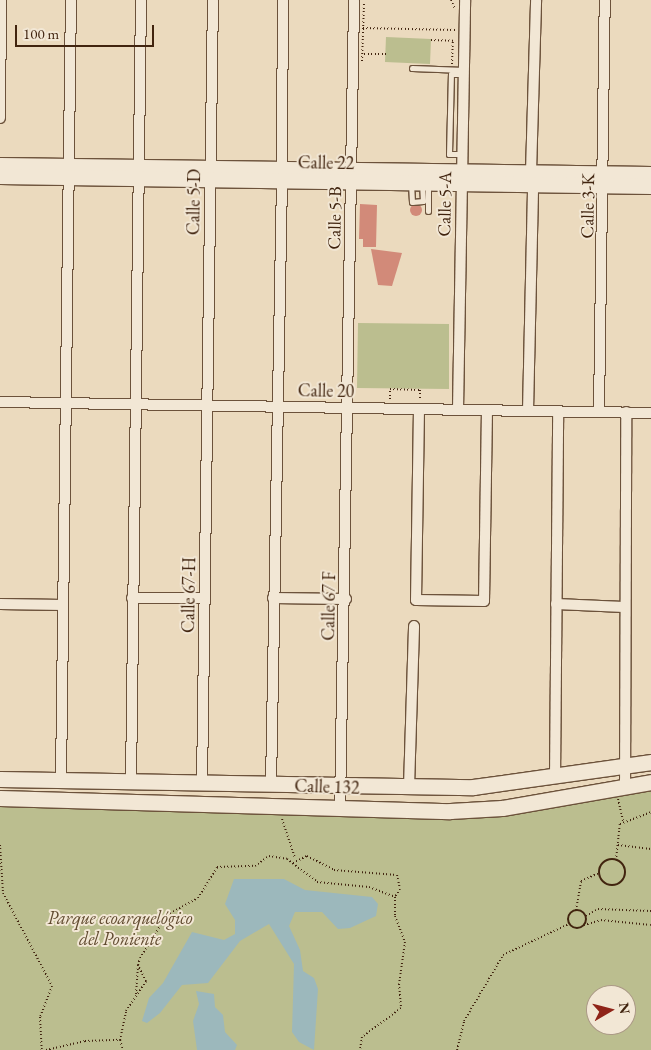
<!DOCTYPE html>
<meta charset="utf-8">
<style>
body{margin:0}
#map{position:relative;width:651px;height:1050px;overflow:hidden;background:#ebdabe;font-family:"EB Garamond",serif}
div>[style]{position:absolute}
.green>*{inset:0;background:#bbbe8f}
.water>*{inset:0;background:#9cb8bc}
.building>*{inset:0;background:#d28a79}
.round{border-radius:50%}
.path>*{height:2px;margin-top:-1px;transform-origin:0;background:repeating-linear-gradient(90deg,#41240f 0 1px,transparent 0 3.5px)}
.path>.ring{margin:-1px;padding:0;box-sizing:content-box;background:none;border:2px solid #41240f;border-radius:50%}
.roads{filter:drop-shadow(1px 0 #6c523b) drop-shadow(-1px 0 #6c523b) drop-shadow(0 1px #6c523b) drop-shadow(0 -1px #6c523b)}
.lane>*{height:5px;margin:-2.5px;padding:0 2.5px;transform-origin:2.5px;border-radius:2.5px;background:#f2e7d5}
.street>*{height:10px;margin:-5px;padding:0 5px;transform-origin:5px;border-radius:5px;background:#f2e7d5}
.secondary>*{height:15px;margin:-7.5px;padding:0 7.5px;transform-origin:7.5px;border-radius:7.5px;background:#f2e7d5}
span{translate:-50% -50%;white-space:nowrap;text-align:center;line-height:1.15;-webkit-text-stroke:4px #f2e7d5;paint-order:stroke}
.street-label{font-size:18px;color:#41240f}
.park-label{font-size:18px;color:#604a2f;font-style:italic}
.north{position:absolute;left:586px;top:985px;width:50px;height:50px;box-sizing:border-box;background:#f2e7d5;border:1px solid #ab9986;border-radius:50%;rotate:82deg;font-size:14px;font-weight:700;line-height:20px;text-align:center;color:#41240f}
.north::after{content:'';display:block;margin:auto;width:18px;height:22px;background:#8f2418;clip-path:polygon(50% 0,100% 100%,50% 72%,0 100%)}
.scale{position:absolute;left:15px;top:25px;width:139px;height:22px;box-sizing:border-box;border:2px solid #41240f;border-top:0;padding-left:6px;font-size:15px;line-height:18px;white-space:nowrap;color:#41240f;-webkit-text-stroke:4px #f2e7d5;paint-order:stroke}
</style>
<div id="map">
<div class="green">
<div style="clip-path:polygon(386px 37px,431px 39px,430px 64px,385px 62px)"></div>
<div style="clip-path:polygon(358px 323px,449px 324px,449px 389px,357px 388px)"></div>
<div style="clip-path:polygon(evenodd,651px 787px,651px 1050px,0 1050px,0 806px,451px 818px,651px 787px,596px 995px,626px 995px,626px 1025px,596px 1025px,596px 995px)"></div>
</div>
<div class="water">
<div style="clip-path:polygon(234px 879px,284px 879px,305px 890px,372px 897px,378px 904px,376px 916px,350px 928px,338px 929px,322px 912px,295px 912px,289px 926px,300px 950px,303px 971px,314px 978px,318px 989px,314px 1050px,299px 1042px,292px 1032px,294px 964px,269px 924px,240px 941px,208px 983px,182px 985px,160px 1013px,147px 1023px,142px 1021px,149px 998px,163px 983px,192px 932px,224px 940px,235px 934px,235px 920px,225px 904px)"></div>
<div style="clip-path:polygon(196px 991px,214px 994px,215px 1007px,223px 1015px,225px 1032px,237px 1045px,235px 1050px,197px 1050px,193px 1021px,199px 1004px)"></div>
</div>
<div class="building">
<div class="round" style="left:410px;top:204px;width:12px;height:12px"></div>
<div style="clip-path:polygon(360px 204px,377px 205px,376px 247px,363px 247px,363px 239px,359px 239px)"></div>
<div style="clip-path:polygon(371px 249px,402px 253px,392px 286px,378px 285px)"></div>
</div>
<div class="path">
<div style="left:451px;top:0;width:10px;rotate:66deg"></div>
<div style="left:363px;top:28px;width:93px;rotate:1.2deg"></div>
<div style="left:431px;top:40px;width:23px;rotate:2deg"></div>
<div style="left:364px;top:54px;width:22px"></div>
<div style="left:362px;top:61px;width:58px;rotate:-88deg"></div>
<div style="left:452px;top:64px;width:23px;rotate:-88deg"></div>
<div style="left:390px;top:399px;width:10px;rotate:-90deg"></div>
<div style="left:390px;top:389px;width:30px;rotate:2deg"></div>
<div style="left:420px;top:390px;width:10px;rotate:90deg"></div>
<div style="left:618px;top:799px;width:23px;rotate:77deg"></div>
<div style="left:282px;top:819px;width:41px;rotate:71.6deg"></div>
<div style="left:0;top:845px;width:48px;rotate:86.4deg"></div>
<div style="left:3px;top:893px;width:105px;rotate:62.2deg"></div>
<div style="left:52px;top:986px;width:33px;rotate:111deg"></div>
<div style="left:40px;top:1017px;width:33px;rotate:87deg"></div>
<div style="left:618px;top:845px;width:33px;rotate:7deg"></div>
<div class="ring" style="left:599px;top:859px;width:24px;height:24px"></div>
<div style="left:616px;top:860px;width:36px;rotate:-84deg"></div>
<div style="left:620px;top:824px;width:33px;rotate:-21deg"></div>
<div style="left:293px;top:863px;width:16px;rotate:-27deg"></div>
<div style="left:307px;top:856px;width:30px;rotate:27deg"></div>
<div style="left:334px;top:870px;width:63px;rotate:4.5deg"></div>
<div style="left:397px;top:875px;width:14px;rotate:78deg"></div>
<div style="left:400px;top:889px;width:9px;rotate:122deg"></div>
<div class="ring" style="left:568px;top:910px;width:16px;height:16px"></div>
<div style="left:576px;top:910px;width:29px;rotate:-80deg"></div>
<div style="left:581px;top:881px;width:20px;rotate:-24deg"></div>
<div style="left:586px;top:916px;width:14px;rotate:-30deg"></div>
<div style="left:598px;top:909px;width:53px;rotate:2.2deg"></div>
<div style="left:584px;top:925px;width:18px;rotate:-16deg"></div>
<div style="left:601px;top:920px;width:50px;rotate:5.7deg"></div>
<div style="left:136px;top:994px;width:29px;rotate:-86deg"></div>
<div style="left:120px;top:1040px;width:10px;rotate:73deg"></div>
<div style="left:46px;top:1050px;width:40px;rotate:-13deg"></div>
<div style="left:85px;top:1041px;width:35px;rotate:-2deg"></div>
<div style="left:120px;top:1040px;width:30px;rotate:-78deg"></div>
<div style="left:126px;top:1011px;width:36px;rotate:-56deg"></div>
<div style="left:146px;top:981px;width:18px;rotate:-117deg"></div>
<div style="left:138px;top:965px;width:7px;rotate:-74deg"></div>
<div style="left:140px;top:958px;width:51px;rotate:-57.9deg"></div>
<div style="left:167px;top:915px;width:35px;rotate:-29deg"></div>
<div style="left:198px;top:898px;width:36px;rotate:-58deg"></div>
<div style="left:217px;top:867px;width:38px;rotate:-2deg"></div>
<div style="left:255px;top:866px;width:17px;rotate:-36deg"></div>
<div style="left:269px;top:856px;width:18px;rotate:9deg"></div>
<div style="left:287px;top:859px;width:38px;rotate:37deg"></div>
<div style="left:317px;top:882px;width:52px;rotate:5.5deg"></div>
<div style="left:369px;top:887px;width:28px;rotate:21deg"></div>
<div style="left:395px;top:897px;width:19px;rotate:90deg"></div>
<div style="left:395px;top:916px;width:28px;rotate:69deg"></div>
<div style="left:405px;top:942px;width:42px;rotate:98.1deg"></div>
<div style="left:399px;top:984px;width:24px;rotate:85deg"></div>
<div style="left:401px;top:1008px;width:49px;rotate:143.4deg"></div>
<div style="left:362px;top:1037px;width:13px;rotate:99deg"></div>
<div style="left:457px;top:1050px;width:30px;rotate:-76deg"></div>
<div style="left:464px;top:1021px;width:77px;rotate:-59.4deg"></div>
<div style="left:503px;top:955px;width:73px;rotate:-25.2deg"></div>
</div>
<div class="roads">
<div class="lane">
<div style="left:412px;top:68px;width:52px;rotate:2.2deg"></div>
<div style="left:462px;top:154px;width:13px;rotate:180deg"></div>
<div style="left:449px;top:154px;width:80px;rotate:-88.6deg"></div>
<div style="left:451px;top:74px;width:12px"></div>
<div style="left:411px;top:183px;width:19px;rotate:87deg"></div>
<div style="left:412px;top:202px;width:11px;rotate:-5deg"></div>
<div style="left:423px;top:201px;width:17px;rotate:-93deg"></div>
<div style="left:428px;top:183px;width:28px;rotate:90deg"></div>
</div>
<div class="street">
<div style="left:0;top:118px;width:118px;rotate:-89.5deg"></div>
<div style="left:282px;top:169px;width:169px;rotate:-89.7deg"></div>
<div style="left:531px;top:172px;width:172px;rotate:-88.3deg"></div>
<div style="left:0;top:402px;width:651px;rotate:0.97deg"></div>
<div style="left:419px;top:409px;width:191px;rotate:90.9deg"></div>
<div style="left:416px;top:600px;width:68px;rotate:0.8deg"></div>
<div style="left:484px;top:601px;width:191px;rotate:-89.1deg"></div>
<div style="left:458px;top:409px;width:409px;rotate:-89deg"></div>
<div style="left:528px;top:411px;width:226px;rotate:-88.7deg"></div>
<div style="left:599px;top:412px;width:412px;rotate:-89.2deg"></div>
<div style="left:132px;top:598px;width:73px"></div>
<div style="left:273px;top:598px;width:73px;rotate:0.8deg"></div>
<div style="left:0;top:604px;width:63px;rotate:0.9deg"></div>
<div style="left:556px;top:604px;width:68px;rotate:2.5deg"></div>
<div style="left:555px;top:777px;width:366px;rotate:-89.5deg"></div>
<div style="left:61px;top:780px;width:780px;rotate:-89.27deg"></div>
<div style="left:131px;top:783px;width:783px;rotate:-89.27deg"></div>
<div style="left:202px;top:784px;width:784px;rotate:-89.2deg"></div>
<div style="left:271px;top:785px;width:604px;rotate:-88.96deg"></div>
<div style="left:409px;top:787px;width:161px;rotate:-88.2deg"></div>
<div style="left:625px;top:787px;width:375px;rotate:-89.8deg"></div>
<div style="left:340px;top:806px;width:806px;rotate:-89deg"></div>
</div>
<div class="secondary">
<div style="left:0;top:165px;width:651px;rotate:0.79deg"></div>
<div style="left:0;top:176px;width:651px;rotate:0.88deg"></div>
<div style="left:0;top:779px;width:473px;rotate:1deg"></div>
<div style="left:473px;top:787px;width:180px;rotate:-8deg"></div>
<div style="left:0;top:798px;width:450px;rotate:1.7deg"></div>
<div style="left:450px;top:811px;width:52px;rotate:-3.3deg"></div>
<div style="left:502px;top:808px;width:151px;rotate:-9.9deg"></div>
</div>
</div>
<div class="street-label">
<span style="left:326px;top:163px;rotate:1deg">Calle 22</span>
<span style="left:194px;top:202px;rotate:-89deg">Calle 5-D</span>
<span style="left:445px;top:204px;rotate:-89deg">Calle 5-A</span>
<span style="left:588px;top:206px;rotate:-89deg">Calle 3-K</span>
<span style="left:335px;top:218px;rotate:-89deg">Calle 5-B</span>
<span style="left:326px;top:391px;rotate:1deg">Calle 20</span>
<span style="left:189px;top:595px;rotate:-89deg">Calle 67-H</span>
<span style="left:329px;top:606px;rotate:-89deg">Calle 67 F</span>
<span style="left:327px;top:787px;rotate:2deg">Calle 132</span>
</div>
<div class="park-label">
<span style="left:120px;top:929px">Parque ecoarquelógico<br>del Poniente</span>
</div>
<div class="north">N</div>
<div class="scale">100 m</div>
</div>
